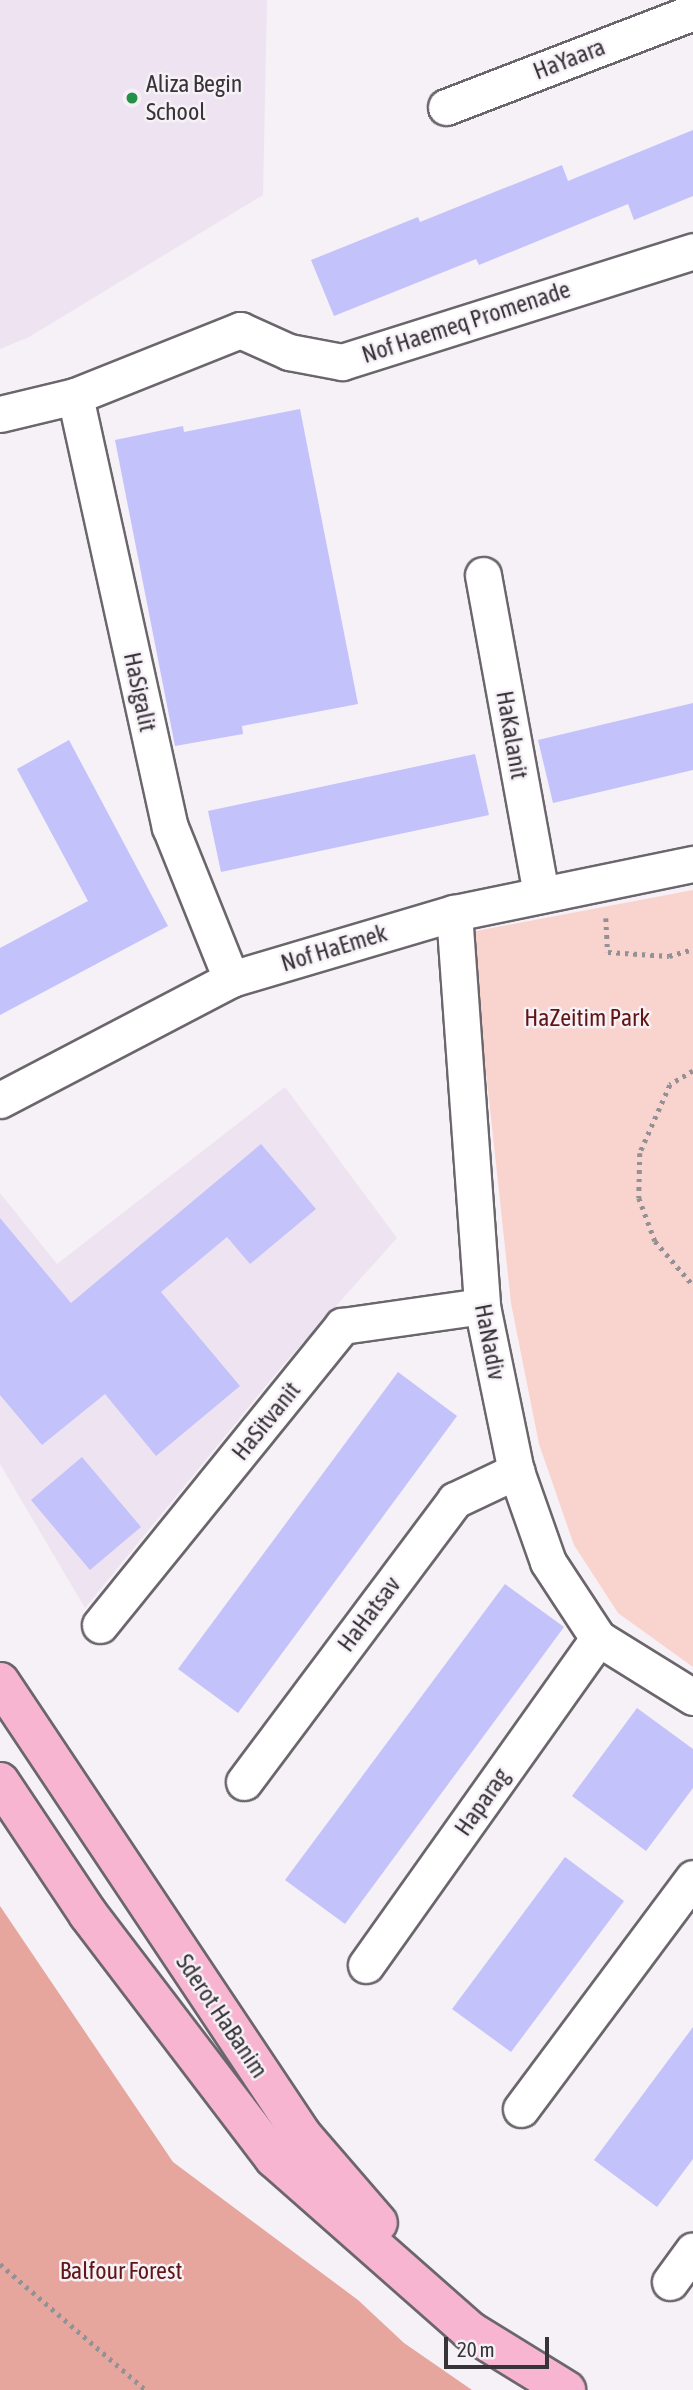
<!DOCTYPE html>
<style>
body{margin:0}
#map{position:relative;width:693px;height:2390px;overflow:hidden;background:#f6f0f7;font-family:"Asap Condensed",sans-serif}
div>[style]{position:absolute}
.built>*{inset:0;background:#eee4f1}
.green>*{inset:0;background:#f9d3ce}
.forest>*{inset:0;background:#e7a69d}
.building>*{inset:0;background:#c3c2fa}
.path>*{height:4.5px;margin-top:-2.25px;transform-origin:0;background:repeating-linear-gradient(90deg,#949195 0 3.5px,transparent 0 8.5px)}
.roads{filter:drop-shadow(2px 0 #6b666c) drop-shadow(-2px 0 #6b666c) drop-shadow(0 2px #6b666c) drop-shadow(0 -2px #6b666c)}
.minor>*{height:35px;margin:-17.5px;padding:0 17.5px;transform-origin:17.5px;border-radius:17.5px;background:#fff}
.major>*{height:38px;margin:-19px;padding:0 19px;transform-origin:19px;border-radius:19px;background:#f8b5d2}
.dots>*{width:19px;height:19px;translate:-50% -50%;box-sizing:border-box;border:4px solid #f6f0f7;border-radius:50%}
span{translate:-50% -50%;white-space:nowrap;text-align:center;line-height:1.15;-webkit-text-stroke:5px #f6f0f7;paint-order:stroke}
.street-label{font-size:24px;color:#363437}
.poi-label{font-size:24px;color:#363437}
.left{translate:0 -50%;text-align:left}
.park-label{font-size:24px;color:#621613}
.scale{position:absolute;left:444px;top:2337px;width:105px;height:32px;box-sizing:border-box;border:4px solid #363437;border-top:0;padding-left:9px;font-size:21px;line-height:24px;white-space:nowrap;color:#363437;-webkit-text-stroke:5px #f6f0f7;paint-order:stroke}
</style>
<div id="map">
<div class="built">
<div style="clip-path:polygon(0 0,267px 0,263px 195px,29px 337px,0 349px)"></div>
<div style="clip-path:polygon(285px 1087px,397px 1238px,283px 1365px,85px 1608px,0 1464px,0 1193px,57px 1264px)"></div>
</div>
<div class="green">
<div style="clip-path:polygon(693px 890px,693px 1667px,618px 1613px,574px 1545px,539px 1444px,511px 1303px,471px 932px)"></div>
</div>
<div class="forest">
<div style="clip-path:polygon(0 1906px,173px 2162px,358px 2300px,404px 2343px,472px 2390px,0 2390px)"></div>
</div>
<div class="building">
<div style="clip-path:polygon(693px 130px,693px 196px,634px 220px,628px 204px,479px 265px,476px 259px,334px 316px,311px 260px,418px 217px,420px 222px,562px 165px,568px 181px)"></div>
<div style="clip-path:polygon(300px 409px,358px 704px,242px 726px,243px 734px,175px 746px,115px 440px,183px 426px,184px 432px)"></div>
<div style="clip-path:polygon(693px 703px,693px 770px,553px 803px,538px 740px)"></div>
<div style="clip-path:polygon(69px 740px,168px 926px,0 1015px,0 948px,88px 901px,17px 769px)"></div>
<div style="clip-path:polygon(475px 754px,489px 815px,221px 872px,208px 811px)"></div>
<div style="clip-path:polygon(261px 1144px,316px 1209px,250px 1264px,227px 1237px,161px 1292px,240px 1386px,156px 1456px,105px 1394px,42px 1445px,0 1395px,0 1218px,71px 1303px)"></div>
<div style="clip-path:polygon(398px 1372px,457px 1416px,238px 1713px,178px 1669px)"></div>
<div style="clip-path:polygon(82px 1457px,141px 1527px,90px 1570px,31px 1500px)"></div>
<div style="clip-path:polygon(505px 1584px,564px 1627px,345px 1924px,285px 1880px)"></div>
<div style="clip-path:polygon(637px 1708px,693px 1749px,693px 1788px,646px 1851px,572px 1796px)"></div>
<div style="clip-path:polygon(565px 1857px,624px 1901px,511px 2052px,452px 2009px)"></div>
<div style="clip-path:polygon(693px 2027px,693px 2159px,657px 2207px,594px 2160px)"></div>
</div>
<div class="path">
<div style="left:606px;top:918px;width:34px;rotate:87deg"></div>
<div style="left:608px;top:952px;width:61px;rotate:3.8deg"></div>
<div style="left:669px;top:956px;width:25px;rotate:-16deg"></div>
<div style="left:693px;top:1071px;width:27px;rotate:149deg"></div>
<div style="left:670px;top:1085px;width:74px;rotate:113.8deg"></div>
<div style="left:640px;top:1153px;width:45px;rotate:91.3deg"></div>
<div style="left:639px;top:1198px;width:46px;rotate:69.6deg"></div>
<div style="left:655px;top:1241px;width:58px;rotate:49.2deg"></div>
<div style="left:0;top:2264px;width:193px;rotate:40.8deg"></div>
</div>
<div class="roads">
<div class="minor">
<div style="left:446px;top:107px;width:265px;rotate:-21deg"></div>
<div style="left:75px;top:396px;width:441px;rotate:77.6deg"></div>
<div style="left:170px;top:827px;width:164px;rotate:68.1deg"></div>
<div style="left:0;top:414px;width:77px;rotate:-13.5deg"></div>
<div style="left:75px;top:396px;width:178px;rotate:-21.8deg"></div>
<div style="left:240px;top:330px;width:54px;rotate:24.2deg"></div>
<div style="left:289px;top:352px;width:54px;rotate:10.7deg"></div>
<div style="left:342px;top:362px;width:368px;rotate:-17.5deg"></div>
<div style="left:483px;top:575px;width:325px;rotate:79.7deg"></div>
<div style="left:454px;top:913px;width:394px;rotate:85.9deg"></div>
<div style="left:482px;top:1306px;width:168px;rotate:78.4deg"></div>
<div style="left:516px;top:1471px;width:96px;rotate:70.6deg"></div>
<div style="left:548px;top:1562px;width:91px;rotate:56.7deg"></div>
<div style="left:598px;top:1638px;width:112px;rotate:31.8deg"></div>
<div style="left:0;top:1100px;width:261px;rotate:-27.6deg"></div>
<div style="left:231px;top:979px;width:233px;rotate:-16.5deg"></div>
<div style="left:454px;top:913px;width:244px;rotate:-11.6deg"></div>
<div style="left:100px;top:1625px;width:385px;rotate:-51deg"></div>
<div style="left:342px;top:1326px;width:141px;rotate:-8.1deg"></div>
<div style="left:244px;top:1782px;width:352px;rotate:-53.2deg"></div>
<div style="left:455px;top:1500px;width:68px;rotate:-25.4deg"></div>
<div style="left:366px;top:1965px;width:401px;rotate:-54.6deg"></div>
<div style="left:521px;top:2109px;width:288px;rotate:-53.3deg"></div>
<div style="left:670px;top:2282px;width:39px;rotate:-54deg"></div>
</div>
<div class="major">
<div style="left:0;top:1682px;width:544px;rotate:56.31deg"></div>
<div style="left:302px;top:2135px;width:116px;rotate:49.2deg"></div>
<div style="left:0;top:1782px;width:159px;rotate:56.3deg"></div>
<div style="left:88px;top:1914px;width:307px;rotate:52.7deg"></div>
<div style="left:274px;top:2158px;width:261px;rotate:41.4deg"></div>
<div style="left:470px;top:2331px;width:113px;rotate:31.6deg"></div>
</div>
</div>
<div class="dots">
<div style="left:132px;top:98px;background:#259148"></div>
</div>
<div class="street-label">
<span style="left:569px;top:59px;rotate:-21deg">HaYaara</span>
<span style="left:466px;top:322px;rotate:-18deg">Nof Haemeq Promenade</span>
<span style="left:140px;top:692px;rotate:78deg">HaSigalit</span>
<span style="left:512px;top:735px;rotate:80deg">HaKalanit</span>
<span style="left:334px;top:948px;rotate:-17deg">Nof HaEmek</span>
<span style="left:490px;top:1342px;rotate:79deg">HaNadiv</span>
<span style="left:266px;top:1421px;rotate:-51deg">HaSitvanit</span>
<span style="left:369px;top:1614px;rotate:-53deg">HaHatsav</span>
<span style="left:482px;top:1802px;rotate:-55deg">Haparag</span>
<span style="left:222px;top:2016px;rotate:56deg">Sderot HaBanim</span>
</div>
<div class="poi-label">
<span class="left" style="left:146px;top:98px">Aliza Begin<br>School</span>
</div>
<div class="park-label">
<span style="left:587px;top:1018px">HaZeitim Park</span>
<span style="left:121px;top:2271px">Balfour Forest</span>
</div>
<div class="scale">20 m</div>
</div>
